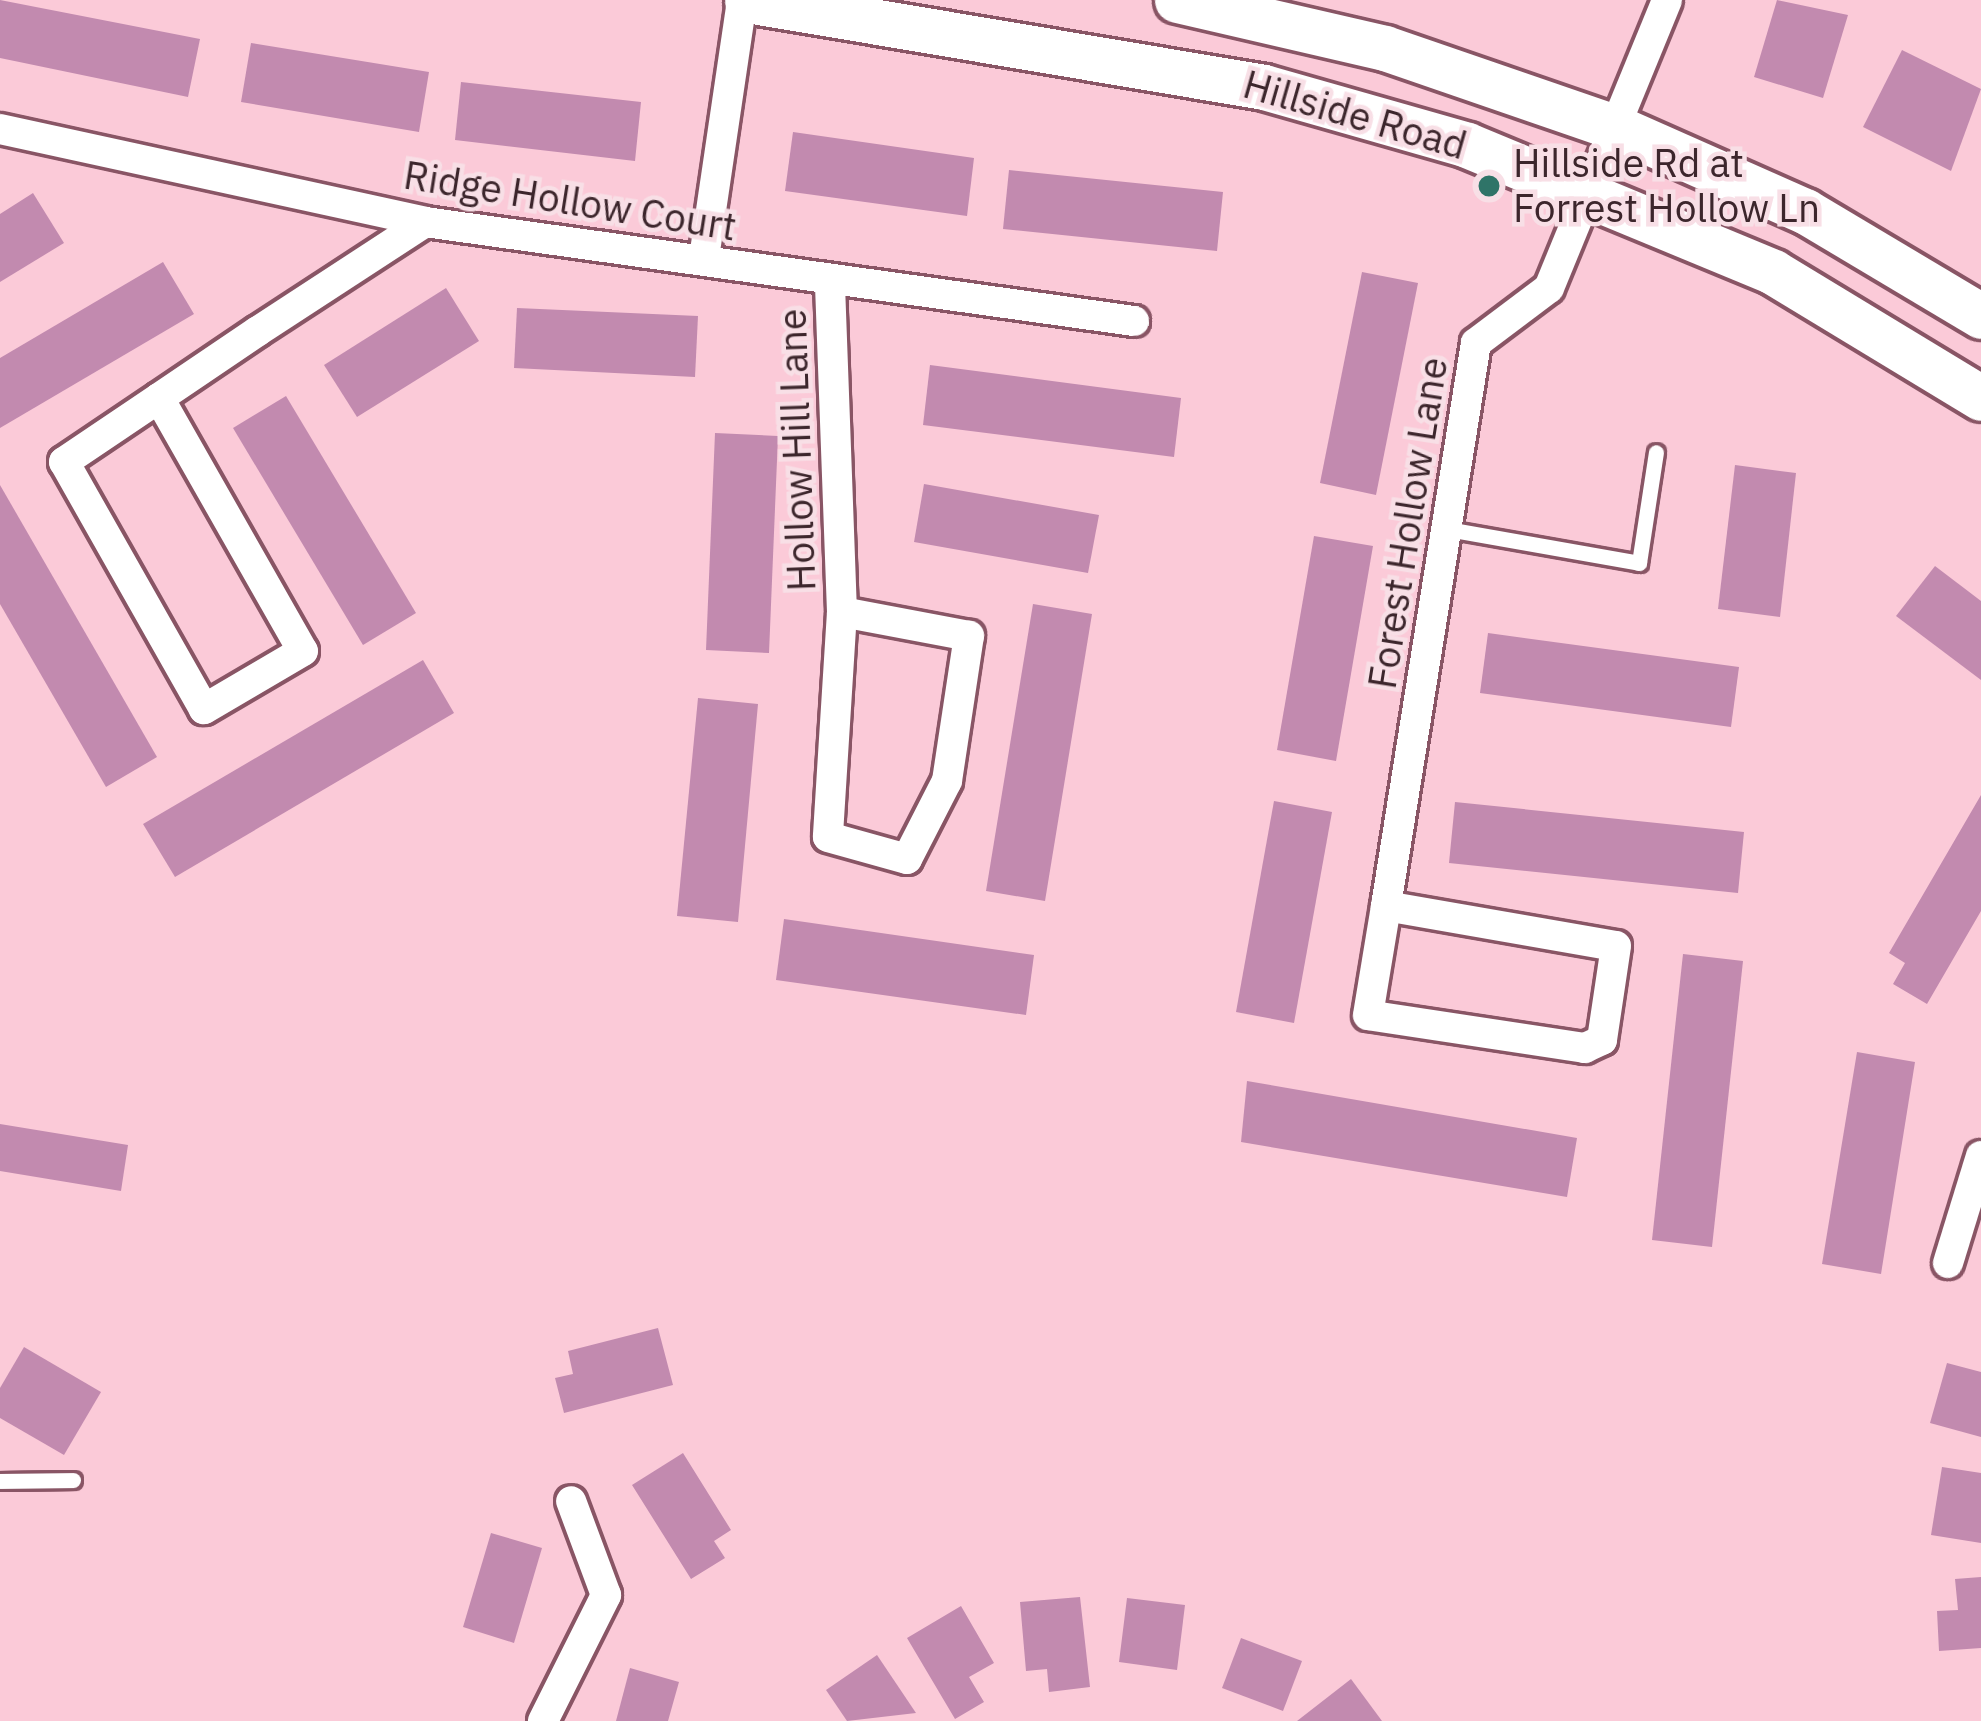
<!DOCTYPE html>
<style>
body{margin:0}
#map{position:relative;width:1981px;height:1721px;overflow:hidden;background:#fbcad8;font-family:"IBM Plex Sans",sans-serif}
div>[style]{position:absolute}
.building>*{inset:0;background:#c28aaf}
.roads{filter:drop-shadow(3px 0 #895565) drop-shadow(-3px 0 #895565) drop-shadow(0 3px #895565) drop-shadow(0 -3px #895565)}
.lane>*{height:15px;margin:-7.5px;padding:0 7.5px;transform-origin:7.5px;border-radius:7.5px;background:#fff}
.street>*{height:30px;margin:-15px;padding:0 15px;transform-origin:15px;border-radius:15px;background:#fff}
.secondary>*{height:45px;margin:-22.5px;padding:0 22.5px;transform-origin:22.5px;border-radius:22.5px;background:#fff}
.dots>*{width:33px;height:33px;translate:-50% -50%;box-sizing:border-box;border:6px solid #f8dfe6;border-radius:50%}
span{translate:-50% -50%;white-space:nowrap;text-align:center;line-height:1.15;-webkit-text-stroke:9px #f8dfe6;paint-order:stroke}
.street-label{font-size:39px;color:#3c262c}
.poi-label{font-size:39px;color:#3c262c}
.left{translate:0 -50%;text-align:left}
</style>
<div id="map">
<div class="building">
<div style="clip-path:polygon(0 0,200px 39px,188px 97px,0 58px)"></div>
<div style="clip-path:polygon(1777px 0,1848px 15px,1823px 98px,1754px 77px)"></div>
<div style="clip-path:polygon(251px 43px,429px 72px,419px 132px,241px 102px)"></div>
<div style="clip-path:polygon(1902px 50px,1981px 89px,1951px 171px,1863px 127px)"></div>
<div style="clip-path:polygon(461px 82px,641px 102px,635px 161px,455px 140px)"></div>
<div style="clip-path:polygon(793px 132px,974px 158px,967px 216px,785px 191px)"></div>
<div style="clip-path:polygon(1009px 170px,1223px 192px,1217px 251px,1003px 229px)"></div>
<div style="clip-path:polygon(33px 193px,64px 243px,0 282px,0 214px)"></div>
<div style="clip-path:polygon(163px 262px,194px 314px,0 428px,0 358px)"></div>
<div style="clip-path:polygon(1362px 272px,1418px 283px,1376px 495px,1320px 483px)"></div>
<div style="clip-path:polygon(446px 288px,479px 341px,357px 417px,324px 365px)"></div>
<div style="clip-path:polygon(517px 308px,698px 316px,695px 377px,514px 368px)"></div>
<div style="clip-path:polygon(930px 365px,1181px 398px,1174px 457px,923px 425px)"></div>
<div style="clip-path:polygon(286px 396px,416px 613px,363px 645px,233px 428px)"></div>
<div style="clip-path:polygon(715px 433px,778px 436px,769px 653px,706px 650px)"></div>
<div style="clip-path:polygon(1735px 465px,1796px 473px,1780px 617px,1718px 609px)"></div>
<div style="clip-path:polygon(924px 484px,1099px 515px,1088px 573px,914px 542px)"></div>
<div style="clip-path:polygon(0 485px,157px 757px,106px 787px,0 604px)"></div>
<div style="clip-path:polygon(1314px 536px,1373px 546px,1336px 761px,1277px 750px)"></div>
<div style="clip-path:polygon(1935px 566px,1981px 601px,1981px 680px,1896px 616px)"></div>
<div style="clip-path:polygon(1033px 604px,1092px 614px,1045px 901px,986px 891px)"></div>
<div style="clip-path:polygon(1488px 633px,1739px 667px,1731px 727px,1480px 693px)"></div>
<div style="clip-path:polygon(423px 660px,454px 713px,175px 877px,143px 824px)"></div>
<div style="clip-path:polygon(698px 698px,758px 704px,738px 922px,677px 916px)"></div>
<div style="clip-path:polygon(1981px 795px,1981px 911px,1927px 1004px,1893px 984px,1905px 963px,1889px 953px)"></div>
<div style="clip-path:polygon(1274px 801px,1332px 812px,1294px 1023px,1236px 1012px)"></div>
<div style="clip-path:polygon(1455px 802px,1744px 832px,1738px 893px,1449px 863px)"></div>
<div style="clip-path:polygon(784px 919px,1034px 955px,1026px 1015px,776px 980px)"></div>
<div style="clip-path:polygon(1683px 954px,1743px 961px,1712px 1247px,1652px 1240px)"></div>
<div style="clip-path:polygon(1857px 1052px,1915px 1062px,1881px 1274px,1822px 1264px)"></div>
<div style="clip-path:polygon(1247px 1081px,1577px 1138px,1567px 1197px,1241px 1142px)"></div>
<div style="clip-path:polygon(0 1124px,128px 1145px,121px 1191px,0 1171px)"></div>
<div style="clip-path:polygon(658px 1328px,673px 1385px,564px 1413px,555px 1378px,573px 1374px,568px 1351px)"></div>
<div style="clip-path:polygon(24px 1347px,101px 1392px,64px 1455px,0 1418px,0 1388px)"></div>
<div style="clip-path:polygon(1947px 1363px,1981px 1372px,1981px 1437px,1930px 1423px)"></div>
<div style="clip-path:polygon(683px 1453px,731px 1530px,714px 1541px,725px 1558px,691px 1579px,632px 1485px)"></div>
<div style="clip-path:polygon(1942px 1467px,1981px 1473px,1981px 1543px,1931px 1535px)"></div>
<div style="clip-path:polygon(491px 1533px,542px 1548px,514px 1643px,463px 1627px)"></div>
<div style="clip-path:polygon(1981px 1577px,1981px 1648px,1939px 1651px,1937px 1611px,1958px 1610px,1955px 1579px)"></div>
<div style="clip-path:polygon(1080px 1597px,1090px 1687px,1049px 1692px,1047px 1669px,1026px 1671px,1020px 1602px)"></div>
<div style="clip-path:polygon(1127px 1598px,1185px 1605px,1177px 1670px,1119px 1662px)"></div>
<div style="clip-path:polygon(961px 1606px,994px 1663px,969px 1677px,984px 1702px,955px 1719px,907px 1638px)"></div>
<div style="clip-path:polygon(1241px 1638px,1302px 1661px,1283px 1711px,1222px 1688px)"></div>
<div style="clip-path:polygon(877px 1655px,916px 1713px,847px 1721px,826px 1690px)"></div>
<div style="clip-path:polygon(630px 1668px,679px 1682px,668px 1721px,616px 1721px)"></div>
<div style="clip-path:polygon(1351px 1679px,1382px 1721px,1297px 1721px)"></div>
</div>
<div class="roads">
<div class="lane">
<div style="left:1447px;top:529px;width:195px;rotate:10deg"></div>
<div style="left:1639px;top:563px;width:112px;rotate:-81.3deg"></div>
<div style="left:0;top:1481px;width:73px;rotate:-0.8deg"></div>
</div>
<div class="street">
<div style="left:0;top:129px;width:435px;rotate:12.3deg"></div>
<div style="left:425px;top:222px;width:716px;rotate:7.95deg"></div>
<div style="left:704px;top:258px;width:261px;rotate:-81.6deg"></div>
<div style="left:830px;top:285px;width:327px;rotate:87.9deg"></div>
<div style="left:842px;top:612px;width:225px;rotate:93.6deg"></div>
<div style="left:828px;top:837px;width:82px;rotate:15.6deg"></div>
<div style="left:907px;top:859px;width:88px;rotate:-62.9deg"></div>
<div style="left:947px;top:781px;width:147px;rotate:-81.4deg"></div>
<div style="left:969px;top:636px;width:129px;rotate:-169.3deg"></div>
<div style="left:159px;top:398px;width:291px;rotate:60.4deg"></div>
<div style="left:303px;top:651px;width:115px;rotate:149.6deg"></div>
<div style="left:204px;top:709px;width:284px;rotate:-119.5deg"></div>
<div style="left:64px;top:462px;width:115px;rotate:-34deg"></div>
<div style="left:159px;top:398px;width:120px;rotate:-34.1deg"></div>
<div style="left:258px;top:331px;width:199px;rotate:-33.1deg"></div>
<div style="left:1386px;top:906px;width:570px;rotate:-80.92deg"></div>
<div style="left:1476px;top:343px;width:91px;rotate:-37deg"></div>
<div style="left:1549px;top:288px;width:311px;rotate:-67.7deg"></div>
<div style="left:1386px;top:906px;width:233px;rotate:9.9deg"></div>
<div style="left:1616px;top:946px;width:95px;rotate:98.5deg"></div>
<div style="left:1602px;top:1040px;width:19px;rotate:155deg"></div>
<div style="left:1585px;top:1048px;width:219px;rotate:-171.4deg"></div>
<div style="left:1368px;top:1015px;width:110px;rotate:-80.6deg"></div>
<div style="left:1948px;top:1263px;width:112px;rotate:-72.9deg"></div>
<div style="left:543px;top:1721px;width:141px;rotate:-63.4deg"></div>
<div style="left:606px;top:1595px;width:100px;rotate:-110.4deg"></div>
</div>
<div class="secondary">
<div style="left:747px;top:0;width:524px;rotate:9.55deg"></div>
<div style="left:1264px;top:87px;width:211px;rotate:15.9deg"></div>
<div style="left:1467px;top:145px;width:331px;rotate:22.5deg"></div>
<div style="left:1773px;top:272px;width:243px;rotate:31.2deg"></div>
<div style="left:1177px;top:0;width:213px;rotate:13deg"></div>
<div style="left:1385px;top:48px;width:243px;rotate:19deg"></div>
<div style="left:1615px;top:127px;width:208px;rotate:23.9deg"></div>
<div style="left:1805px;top:211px;width:205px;rotate:30.8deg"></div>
</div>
</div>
<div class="dots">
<div style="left:1489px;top:186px;background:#2f7468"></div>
</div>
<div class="street-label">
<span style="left:1355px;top:115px;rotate:16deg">Hillside Road</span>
<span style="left:570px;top:201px;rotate:9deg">Ridge Hollow Court</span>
<span style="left:797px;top:450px;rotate:-92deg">Hollow Hill Lane</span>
<span style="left:1408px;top:523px;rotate:-81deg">Forest Hollow Lane</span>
</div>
<div class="poi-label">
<span class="left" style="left:1513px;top:186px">Hillside Rd at<br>Forrest Hollow Ln</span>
</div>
</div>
